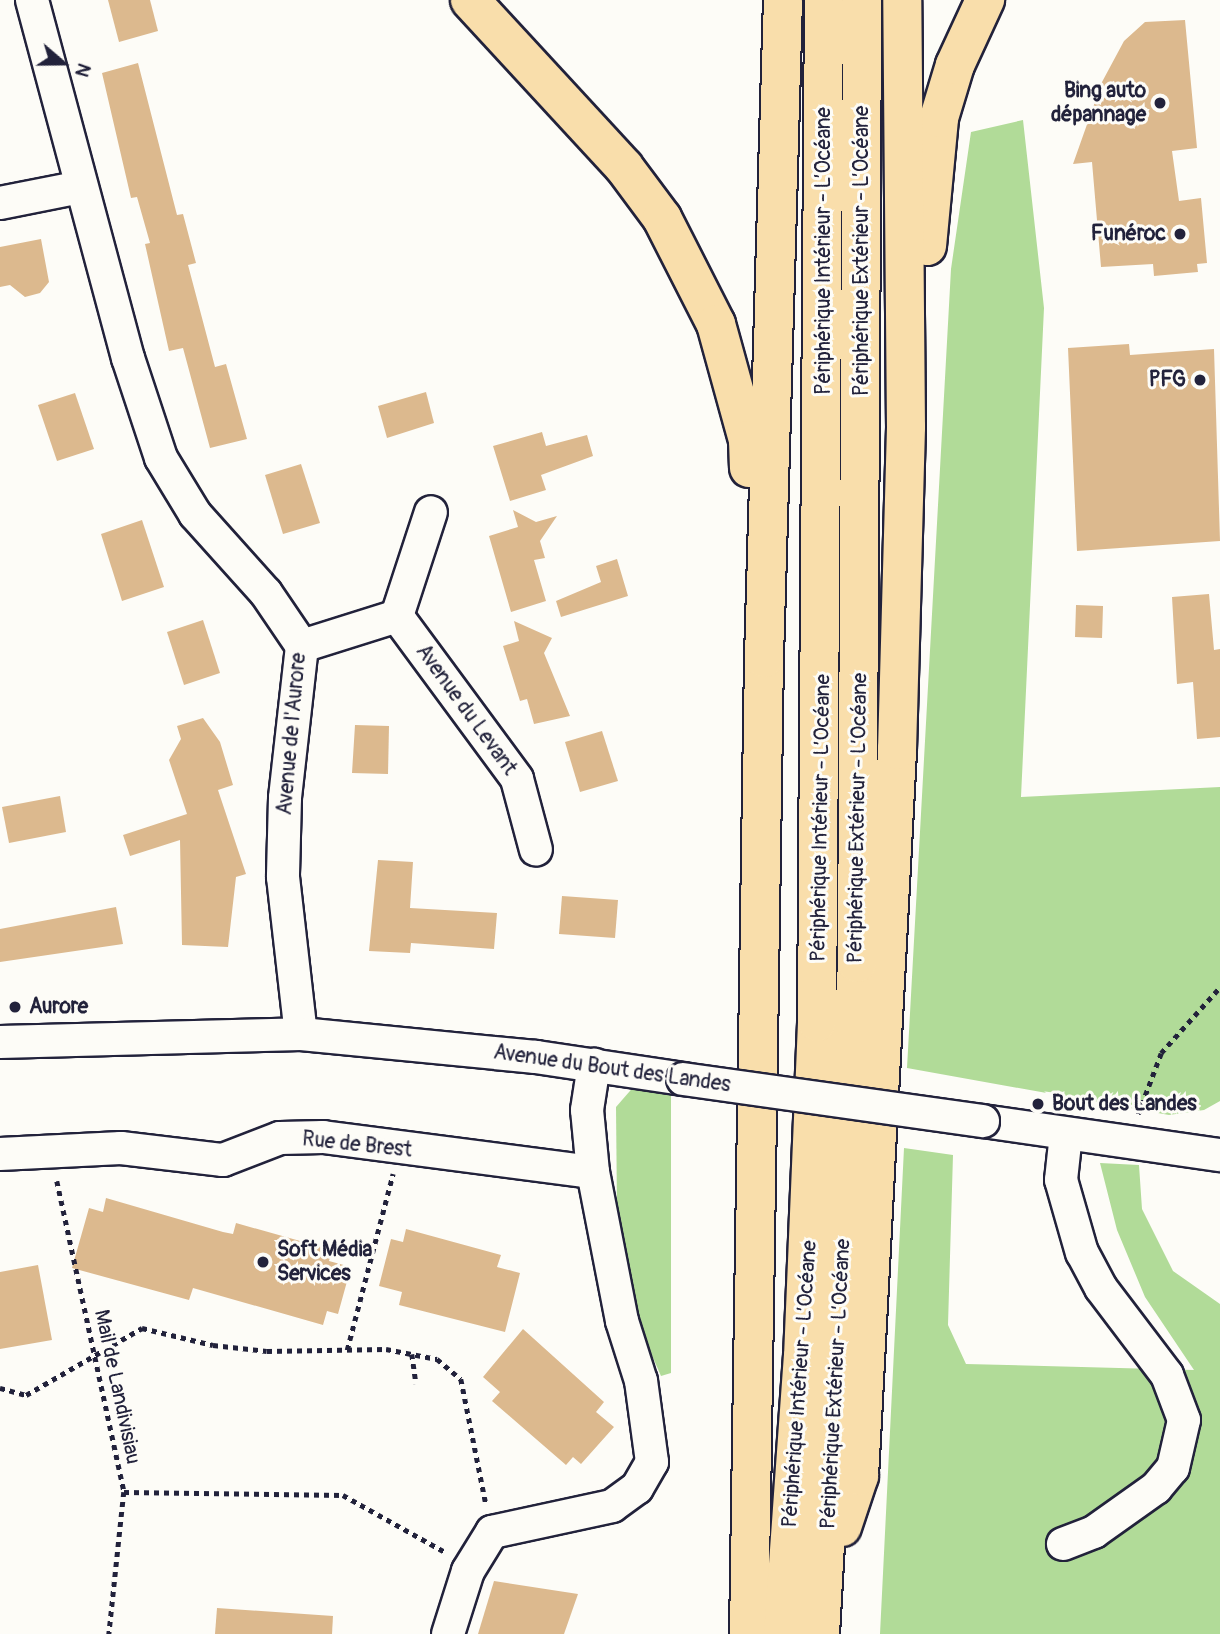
<!DOCTYPE html>
<meta charset="utf-8">
<style>
body{margin:0}
#map{position:relative;width:1220px;height:1634px;overflow:hidden;background:#fdfcf7;font-family:Pangolin,sans-serif}
div>[style]{position:absolute}
.green>*{inset:0;background:#b1db98}
.building>*{inset:0;background:#dcb98e}
.path>*{height:4.5px;margin-top:-2.25px;transform-origin:0;background:repeating-linear-gradient(90deg,#22223b 0 5px,transparent 0 10px)}
.roads{filter:drop-shadow(2px 0 #22223b) drop-shadow(-2px 0 #22223b) drop-shadow(0 2px #22223b) drop-shadow(0 -2px #22223b)}
.minor>*{height:32px;margin:-16px;padding:0 16px;transform-origin:16px;border-radius:16px;background:#fdfcf7}
.highway>*{height:38px;margin:-19px;padding:0 19px;transform-origin:19px;border-radius:19px;background:#f9deab}
.bridges{filter:drop-shadow(2px 0 #22223b) drop-shadow(-2px 0 #22223b) drop-shadow(0 2px #22223b) drop-shadow(0 -2px #22223b)}
.minor-bridge>*{height:32px;margin:-16px;padding:0 16px;transform-origin:16px;border-radius:16px;background:#fdfcf7}
.dots>*{width:19px;height:19px;translate:-50% -50%;box-sizing:border-box;border:4px solid #fdfcf7;border-radius:50%}
span{translate:-50% -50%;white-space:nowrap;text-align:center;line-height:1.15;-webkit-text-stroke:6px #fdfcf7;paint-order:stroke}
.poi-label{font-size:21px;color:#22223b;font-weight:700}
.right{translate:-100% -50%;text-align:right}
.left{translate:0 -50%;text-align:left}
.street-label{font-size:21px;color:#22223b}
.north{position:absolute;left:28px;top:28px;width:70px;height:70px;-webkit-text-stroke:5px #fdfcf7;paint-order:stroke;rotate:110deg;font-size:19px;font-weight:700;line-height:28px;text-align:center;color:#22223b}
.north::after{content:'';display:block;margin:auto;width:24px;height:32px;background:#22223b;clip-path:polygon(50% 0,100% 100%,50% 72%,0 100%)}
</style>
<div id="map">
<div class="green">
<div style="clip-path:polygon(1023px 120px,1044px 308px,1021px 797px,1220px 787px,1220px 1101px,1204px 1110px,1169px 1115px,907px 1068px,951px 269px,971px 132px)"></div>
<div style="clip-path:polygon(636px 1084px,671px 1091px,671px 1373px,661px 1376px,640px 1328px,617px 1210px,616px 1107px)"></div>
<div style="clip-path:polygon(904px 1148px,953px 1155px,948px 1325px,966px 1364px,1194px 1370px,1145px 1297px,1117px 1230px,1100px 1163px,1139px 1165px,1142px 1209px,1173px 1271px,1220px 1304px,1220px 1634px,880px 1634px)"></div>
</div>
<div class="building">
<div style="clip-path:polygon(108px 0,150px 0,158px 31px,119px 42px)"></div>
<div style="clip-path:polygon(1185px 20px,1197px 148px,1172px 151px,1179px 201px,1201px 198px,1207px 263px,1197px 264px,1198px 272px,1154px 276px,1153px 264px,1101px 267px,1092px 162px,1073px 164px,1102px 82px,1124px 41px,1145px 22px)"></div>
<div style="clip-path:polygon(138px 63px,177px 215px,183px 214px,196px 263px,188px 265px,215px 367px,226px 364px,247px 439px,210px 448px,183px 348px,169px 351px,145px 244px,150px 243px,137px 197px,131px 198px,102px 73px)"></div>
<div style="clip-path:polygon(41px 239px,49px 282px,40px 293px,25px 297px,10px 285px,0 287px,0 247px)"></div>
<div style="clip-path:polygon(1129px 344px,1130px 355px,1214px 349px,1220px 541px,1077px 551px,1068px 348px)"></div>
<div style="clip-path:polygon(426px 392px,434px 423px,387px 438px,378px 406px)"></div>
<div style="clip-path:polygon(75px 393px,94px 449px,57px 461px,38px 405px)"></div>
<div style="clip-path:polygon(542px 432px,546px 446px,587px 435px,593px 456px,541px 475px,546px 490px,510px 501px,493px 446px)"></div>
<div style="clip-path:polygon(301px 464px,320px 523px,283px 534px,265px 475px)"></div>
<div style="clip-path:polygon(513px 510px,536px 522px,557px 516px,540px 541px,545px 558px,534px 560px,546px 601px,511px 612px,489px 536px,518px 527px)"></div>
<div style="clip-path:polygon(142px 520px,164px 587px,122px 601px,101px 534px)"></div>
<div style="clip-path:polygon(617px 559px,628px 596px,561px 617px,556px 601px,601px 582px,596px 566px)"></div>
<div style="clip-path:polygon(1209px 594px,1214px 650px,1220px 649px,1220px 737px,1197px 739px,1193px 682px,1177px 684px,1172px 597px)"></div>
<div style="clip-path:polygon(1076px 605px,1103px 606px,1102px 638px,1075px 637px)"></div>
<div style="clip-path:polygon(203px 620px,220px 673px,184px 685px,167px 632px)"></div>
<div style="clip-path:polygon(514px 621px,552px 638px,544px 653px,570px 716px,534px 724px,527px 699px,520px 701px,503px 646px,519px 641px)"></div>
<div style="clip-path:polygon(203px 718px,220px 742px,233px 785px,218px 790px,246px 874px,236px 877px,228px 947px,182px 945px,180px 840px,130px 856px,123px 835px,187px 814px,169px 760px,181px 739px,177px 726px)"></div>
<div style="clip-path:polygon(355px 725px,389px 726px,388px 774px,352px 773px)"></div>
<div style="clip-path:polygon(602px 731px,618px 781px,580px 792px,565px 742px)"></div>
<div style="clip-path:polygon(60px 796px,66px 832px,9px 843px,2px 807px)"></div>
<div style="clip-path:polygon(378px 860px,413px 862px,410px 908px,497px 913px,494px 949px,411px 943px,410px 953px,369px 951px)"></div>
<div style="clip-path:polygon(562px 896px,618px 900px,615px 938px,559px 934px)"></div>
<div style="clip-path:polygon(116px 907px,123px 944px,0 962px,0 929px)"></div>
<div style="clip-path:polygon(106px 1198px,223px 1232px,233px 1234px,236px 1223px,332px 1250px,329px 1261px,351px 1267px,338px 1314px,327px 1311px,323px 1325px,193px 1288px,189px 1300px,72px 1268px,89px 1208px,103px 1212px)"></div>
<div style="clip-path:polygon(406px 1229px,501px 1255px,497px 1267px,520px 1273px,505px 1332px,399px 1305px,402px 1292px,379px 1286px,391px 1239px,403px 1242px)"></div>
<div style="clip-path:polygon(38px 1265px,52px 1340px,0 1349px,0 1272px)"></div>
<div style="clip-path:polygon(523px 1329px,604px 1402px,596px 1412px,614px 1427px,581px 1464px,573px 1457px,566px 1465px,492px 1401px,500px 1392px,483px 1377px)"></div>
<div style="clip-path:polygon(494px 1581px,578px 1594px,564px 1634px,478px 1634px)"></div>
<div style="clip-path:polygon(217px 1608px,333px 1616px,332px 1634px,215px 1634px)"></div>
</div>
<div class="path">
<div style="left:1138px;top:1114px;width:65px;rotate:-69.3deg"></div>
<div style="left:1161px;top:1053px;width:89px;rotate:-48.2deg"></div>
<div style="left:57px;top:1181px;width:318px;rotate:77.8deg"></div>
<div style="left:124px;top:1492px;width:143px;rotate:96deg"></div>
<div style="left:347px;top:1350px;width:182px;rotate:-75.4deg"></div>
<div style="left:412px;top:1354px;width:30px;rotate:82deg"></div>
<div style="left:0;top:1388px;width:27px;rotate:15deg"></div>
<div style="left:26px;top:1395px;width:134px;rotate:-30deg"></div>
<div style="left:142px;top:1328px;width:73px;rotate:13.5deg"></div>
<div style="left:213px;top:1345px;width:54px;rotate:6.3deg"></div>
<div style="left:267px;top:1351px;width:119px;rotate:-1deg"></div>
<div style="left:386px;top:1349px;width:52px;rotate:11.1deg"></div>
<div style="left:437px;top:1359px;width:31px;rotate:40deg"></div>
<div style="left:461px;top:1379px;width:127px;rotate:78.7deg"></div>
<div style="left:124px;top:1492px;width:219px;rotate:0.8deg"></div>
<div style="left:343px;top:1495px;width:117px;rotate:29.2deg"></div>
</div>
<div class="roads">
<div class="minor">
<div style="left:32px;top:0;width:371px;rotate:75deg"></div>
<div style="left:128px;top:358px;width:105px;rotate:71.7deg"></div>
<div style="left:161px;top:458px;width:66px;rotate:58.7deg"></div>
<div style="left:195px;top:514px;width:106px;rotate:48.1deg"></div>
<div style="left:266px;top:593px;width:64px;rotate:55.8deg"></div>
<div style="left:302px;top:646px;width:153px;rotate:96.4deg"></div>
<div style="left:285px;top:798px;width:79px;rotate:91.5deg"></div>
<div style="left:283px;top:877px;width:158px;rotate:83.5deg"></div>
<div style="left:0;top:203px;width:83px;rotate:-11.2deg"></div>
<div style="left:397px;top:616px;width:109px;rotate:-71.9deg"></div>
<div style="left:302px;top:646px;width:100px;rotate:-17.5deg"></div>
<div style="left:397px;top:616px;width:202px;rotate:53.6deg"></div>
<div style="left:517px;top:779px;width:73px;rotate:75deg"></div>
<div style="left:0;top:1042px;width:301px;rotate:-1.5deg"></div>
<div style="left:301px;top:1034px;width:236px;rotate:5.6deg"></div>
<div style="left:536px;top:1057px;width:149px;rotate:8.5deg"></div>
<div style="left:983px;top:1121px;width:239px;rotate:8.2deg"></div>
<div style="left:0;top:1154px;width:121px;rotate:-2.8deg"></div>
<div style="left:121px;top:1148px;width:103px;rotate:6.7deg"></div>
<div style="left:223px;top:1160px;width:61px;rotate:-21.1deg"></div>
<div style="left:280px;top:1138px;width:43px;rotate:-1.3deg"></div>
<div style="left:323px;top:1137px;width:272px;rotate:7.4deg"></div>
<div style="left:1063px;top:1544px;width:33px;rotate:-21deg"></div>
<div style="left:1094px;top:1532px;width:76px;rotate:-35.4deg"></div>
<div style="left:1156px;top:1488px;width:26px;rotate:-50deg"></div>
<div style="left:1173px;top:1468px;width:49px;rotate:-77.1deg"></div>
<div style="left:1184px;top:1420px;width:48px;rotate:-110.7deg"></div>
<div style="left:1167px;top:1375px;width:109px;rotate:-127.2deg"></div>
<div style="left:1101px;top:1288px;width:40px;rotate:-118deg"></div>
<div style="left:1082px;top:1253px;width:76px;rotate:-106deg"></div>
<div style="left:1061px;top:1180px;width:46px;rotate:-83.8deg"></div>
<div style="left:448px;top:1634px;width:66px;rotate:-72.4deg"></div>
<div style="left:468px;top:1571px;width:46px;rotate:-58.4deg"></div>
<div style="left:492px;top:1532px;width:123px;rotate:-12.2deg"></div>
<div style="left:612px;top:1506px;width:31px;rotate:-36deg"></div>
<div style="left:637px;top:1488px;width:30px;rotate:-60deg"></div>
<div style="left:652px;top:1462px;width:82px;rotate:-97.7deg"></div>
<div style="left:641px;top:1381px;width:63px;rotate:-107.6deg"></div>
<div style="left:622px;top:1321px;width:152px;rotate:-101deg"></div>
<div style="left:593px;top:1172px;width:62px;rotate:-95.5deg"></div>
<div style="left:587px;top:1110px;width:46px;rotate:-81.2deg"></div>
</div>
<div class="highway">
<div style="left:470px;top:0;width:227px;rotate:47.3deg"></div>
<div style="left:624px;top:167px;width:64px;rotate:53.3deg"></div>
<div style="left:662px;top:218px;width:119px;rotate:63deg"></div>
<div style="left:716px;top:324px;width:120px;rotate:74.6deg"></div>
<div style="left:748px;top:440px;width:28px;rotate:88deg"></div>
<div style="left:927px;top:246px;width:129px;rotate:-84.6deg"></div>
<div style="left:939px;top:118px;width:55px;rotate:-73.2deg"></div>
<div style="left:955px;top:65px;width:72px;rotate:-65.2deg"></div>
<div style="left:842px;top:1527px;width:54px;rotate:-71.6deg"></div>
<div style="left:859px;top:1476px;width:727px;rotate:-87deg"></div>
<div style="left:897px;top:750px;width:323px;rotate:-88.4deg"></div>
<div style="left:906px;top:427px;width:427px;rotate:-90.5deg"></div>
<div style="left:749px;top:1634px;width:976px;rotate:-89.12deg"></div>
<div style="left:764px;top:658px;width:658px;rotate:-88.35deg"></div>
<div style="left:783px;top:1634px;width:278px;rotate:-85.9deg"></div>
<div style="left:803px;top:1357px;width:335px;rotate:-87.6deg"></div>
<div style="left:817px;top:1022px;width:1022px;rotate:-89.61deg"></div>
<div style="left:820px;top:1634px;width:672px;rotate:-86.84deg"></div>
<div style="left:857px;top:963px;width:963px;rotate:-89.7deg"></div>
</div>
</div>
<div class="bridges">
<div class="minor-bridge">
<div style="left:683px;top:1079px;width:303px;rotate:8deg"></div>
</div>
</div>
<div class="dots">
<div style="left:1160px;top:103px;background:#22223b"></div>
<div style="left:1180px;top:234px;background:#22223b"></div>
<div style="left:1200px;top:380px;background:#22223b"></div>
<div style="left:15px;top:1007px;background:#22223b"></div>
<div style="left:1038px;top:1104px;background:#22223b"></div>
<div style="left:263px;top:1262px;background:#22223b"></div>
</div>
<div class="poi-label">
<span class="right" style="left:1146px;top:103px">Bing auto<br>dépannage</span>
<span class="right" style="left:1166px;top:234px">Funéroc</span>
<span class="right" style="left:1186px;top:380px">PFG</span>
<span class="left" style="left:29px;top:1007px">Aurore</span>
<span class="left" style="left:1052px;top:1104px">Bout des Landes</span>
<span class="left" style="left:277px;top:1262px">Soft Média<br>Services</span>
</div>
<div class="street-label">
<span style="left:824px;top:251px;rotate:-90deg">Périphérique Intérieur - L’Océane</span>
<span style="left:862px;top:251px;rotate:-90deg">Périphérique Extérieur - L’Océane</span>
<span style="left:466px;top:710px;rotate:54deg">Avenue du Levant</span>
<span style="left:292px;top:734px;rotate:-85deg">Avenue de l'Aurore</span>
<span style="left:821px;top:818px;rotate:-89deg">Périphérique Intérieur - L’Océane</span>
<span style="left:858px;top:818px;rotate:-89deg">Périphérique Extérieur - L’Océane</span>
<span style="left:612px;top:1069px;rotate:8deg">Avenue du Bout des Landes</span>
<span style="left:357px;top:1145px;rotate:6deg">Rue de Brest</span>
<span style="left:800px;top:1384px;rotate:-86deg">Périphérique Intérieur - L’Océane</span>
<span style="left:836px;top:1384px;rotate:-87deg">Périphérique Extérieur - L’Océane</span>
<span style="left:117px;top:1387px;rotate:78deg">Mail de Landivisiau</span>
</div>
<div class="north">N</div>
</div>
